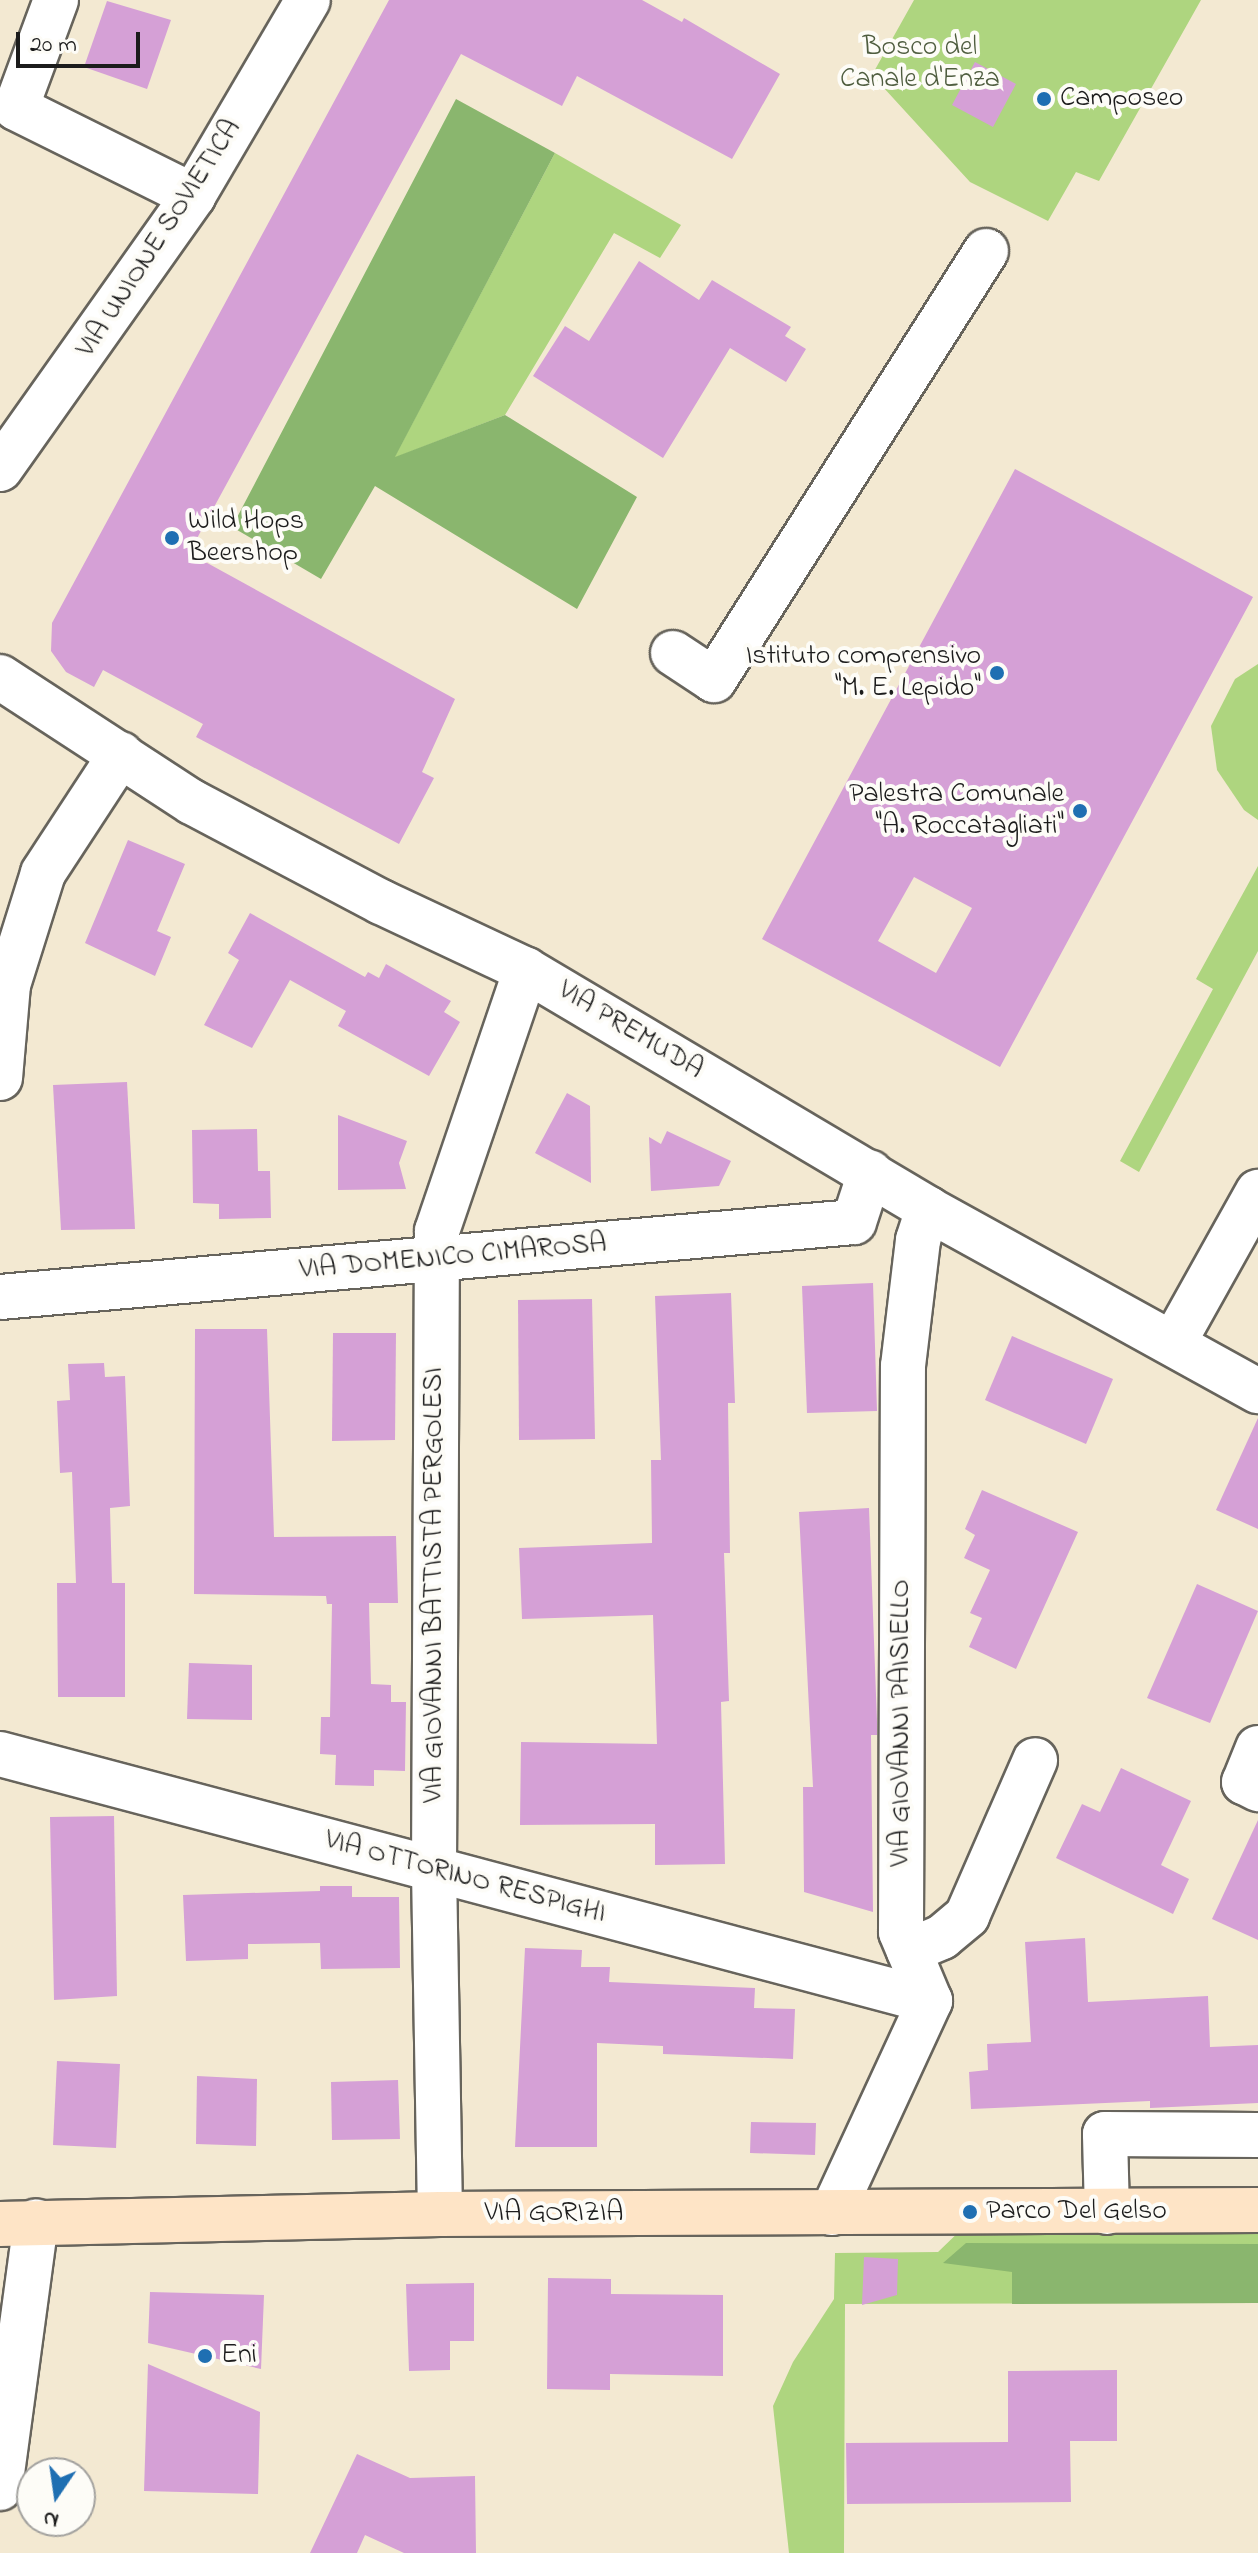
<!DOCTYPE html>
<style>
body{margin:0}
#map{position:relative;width:1258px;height:2553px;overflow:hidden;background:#f3e9d2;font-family:"Indie Flower",sans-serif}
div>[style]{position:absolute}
.green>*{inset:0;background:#aed57f}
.forest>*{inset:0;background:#8ab66e}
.building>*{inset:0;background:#d5a0d6}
.roads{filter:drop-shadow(2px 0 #67645c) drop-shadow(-2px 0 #67645c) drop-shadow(0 2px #67645c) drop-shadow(0 -2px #67645c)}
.minor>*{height:44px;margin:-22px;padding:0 22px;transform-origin:22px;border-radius:22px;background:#fff}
.secondary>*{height:44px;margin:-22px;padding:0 22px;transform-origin:22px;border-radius:22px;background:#fee4c6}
.dots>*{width:22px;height:22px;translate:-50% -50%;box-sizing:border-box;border:4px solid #fdfcf7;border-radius:50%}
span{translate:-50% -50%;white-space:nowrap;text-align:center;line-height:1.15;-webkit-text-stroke:8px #fdfcf7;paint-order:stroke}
.park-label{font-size:28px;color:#4f5d3f}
.poi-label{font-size:28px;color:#1c1c1c}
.left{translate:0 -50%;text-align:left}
.right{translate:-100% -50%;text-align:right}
.street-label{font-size:28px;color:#1c1c1c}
.north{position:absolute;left:16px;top:2457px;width:80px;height:80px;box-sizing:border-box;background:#fdfcf7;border:2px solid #a3a29f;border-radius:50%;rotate:193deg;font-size:22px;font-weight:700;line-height:32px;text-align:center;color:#1c1c1c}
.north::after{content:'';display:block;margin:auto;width:28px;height:36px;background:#1f6fb2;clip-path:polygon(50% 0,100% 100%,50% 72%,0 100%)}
.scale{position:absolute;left:16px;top:32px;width:124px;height:36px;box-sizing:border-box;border:4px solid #1c1c1c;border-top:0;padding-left:10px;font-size:24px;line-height:28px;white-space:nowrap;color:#1c1c1c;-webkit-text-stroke:6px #fdfcf7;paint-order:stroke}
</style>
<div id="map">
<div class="green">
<div style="clip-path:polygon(914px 0,1201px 0,1099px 181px,1076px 172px,1048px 221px,970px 182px,872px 75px)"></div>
<div style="clip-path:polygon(555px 153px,681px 225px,660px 258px,614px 233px,505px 415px,394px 458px)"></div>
<div style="clip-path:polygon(1258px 664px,1258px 820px,1244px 810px,1217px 770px,1211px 726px,1235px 679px)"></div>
<div style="clip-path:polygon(1258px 866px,1258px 951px,1139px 1172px,1120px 1161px,1213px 989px,1196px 979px)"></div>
<div style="clip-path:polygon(965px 2226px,1258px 2226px,1258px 2303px,845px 2304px,844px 2553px,789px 2553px,773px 2406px,793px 2362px,834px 2299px,835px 2253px,938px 2252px)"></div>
</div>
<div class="forest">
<div style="clip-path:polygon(456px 99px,555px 153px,395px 457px,505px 415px,637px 497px,577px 609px,375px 486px,321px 579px,232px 527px)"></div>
<div style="clip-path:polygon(966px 2243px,1258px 2244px,1258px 2303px,1012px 2304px,1012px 2272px,943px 2263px)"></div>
</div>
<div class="building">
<div style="clip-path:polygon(389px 0,642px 0,682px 22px,684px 18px,780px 74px,732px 159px,577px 76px,562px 106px,461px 54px,189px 553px,455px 699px,422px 772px,434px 778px,399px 844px,196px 737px,203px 724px,103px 670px,94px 687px,66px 672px,51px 651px,52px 623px)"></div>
<div style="clip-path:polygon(107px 1px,171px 20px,147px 89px,84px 67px)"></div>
<div style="clip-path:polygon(975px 62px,1016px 84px,993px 127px,952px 105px)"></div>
<div style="clip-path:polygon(639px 261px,699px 300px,712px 280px,791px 327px,785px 336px,806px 349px,786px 382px,730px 348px,663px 458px,533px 376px,565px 326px,589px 341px)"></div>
<div style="clip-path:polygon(evenodd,1015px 469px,1253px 597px,1000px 1067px,762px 939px,1015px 469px,914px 877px,972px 908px,936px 973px,878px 941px,914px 877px)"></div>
<div style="clip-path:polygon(128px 840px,185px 864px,157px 931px,171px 937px,155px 976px,85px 943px)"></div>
<div style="clip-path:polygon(250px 913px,365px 977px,368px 972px,379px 978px,386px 964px,451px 1001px,444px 1012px,460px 1022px,429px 1076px,338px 1026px,346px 1011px,290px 980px,252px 1048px,204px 1025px,239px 960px,228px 953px)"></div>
<div style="clip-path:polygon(127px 1082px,135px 1229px,61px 1230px,53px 1085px)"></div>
<div style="clip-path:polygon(567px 1093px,590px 1106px,591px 1183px,535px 1153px)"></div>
<div style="clip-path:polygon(338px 1115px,407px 1141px,399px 1163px,406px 1189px,338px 1190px)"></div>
<div style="clip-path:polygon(257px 1129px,258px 1171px,270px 1171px,271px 1218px,219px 1219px,219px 1204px,193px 1203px,192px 1130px)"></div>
<div style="clip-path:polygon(667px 1131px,731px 1161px,719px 1186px,651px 1191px,649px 1137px,661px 1144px)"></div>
<div style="clip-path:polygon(873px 1283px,877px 1411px,807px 1413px,802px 1286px)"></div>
<div style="clip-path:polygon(731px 1293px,735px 1403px,728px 1403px,730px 1553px,724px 1553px,729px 1701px,721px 1702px,725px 1864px,655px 1865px,655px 1824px,520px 1825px,521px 1742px,657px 1744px,653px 1615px,522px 1619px,519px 1548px,652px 1543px,651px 1460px,661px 1460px,655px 1296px)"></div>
<div style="clip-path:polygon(592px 1299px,595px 1439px,519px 1440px,518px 1300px)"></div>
<div style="clip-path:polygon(195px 1329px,267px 1329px,274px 1537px,396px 1536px,398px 1603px,369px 1603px,371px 1684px,391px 1685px,391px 1702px,406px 1702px,405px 1771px,374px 1770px,374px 1786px,335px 1785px,336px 1755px,320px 1754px,321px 1717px,330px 1717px,332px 1604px,327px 1604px,326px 1596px,194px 1594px)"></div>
<div style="clip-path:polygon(333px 1333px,396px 1333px,395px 1440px,332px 1441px)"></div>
<div style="clip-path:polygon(1012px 1336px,1113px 1379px,1086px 1444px,985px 1400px)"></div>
<div style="clip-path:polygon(104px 1363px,105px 1377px,125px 1376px,130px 1506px,110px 1508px,112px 1583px,125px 1583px,125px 1697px,58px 1697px,57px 1583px,76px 1583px,72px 1472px,60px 1473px,57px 1401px,70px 1400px,68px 1364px)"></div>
<div style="clip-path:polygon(1258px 1418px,1258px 1529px,1216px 1510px)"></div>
<div style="clip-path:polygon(982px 1490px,1078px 1532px,1016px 1669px,969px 1647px,982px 1618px,970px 1613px,990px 1570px,964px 1558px,975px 1535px,965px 1529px)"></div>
<div style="clip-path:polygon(869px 1508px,877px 1721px,877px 1735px,871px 1735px,873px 1912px,804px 1892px,803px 1787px,813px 1787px,799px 1512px)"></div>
<div style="clip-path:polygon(1197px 1584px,1258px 1611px,1210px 1723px,1147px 1698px)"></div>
<div style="clip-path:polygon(189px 1663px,252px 1665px,252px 1720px,187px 1719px)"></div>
<div style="clip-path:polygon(1121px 1768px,1191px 1801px,1161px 1865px,1189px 1879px,1173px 1914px,1056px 1858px,1082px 1804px,1100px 1812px)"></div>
<div style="clip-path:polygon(114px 1816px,117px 1996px,54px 2000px,50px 1817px)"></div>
<div style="clip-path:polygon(1258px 1820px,1258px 1940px,1212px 1919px)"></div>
<div style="clip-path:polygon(320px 1886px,352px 1886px,352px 1897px,399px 1897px,400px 1968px,321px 1969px,320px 1943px,248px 1944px,248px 1959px,186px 1961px,183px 1895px,320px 1891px)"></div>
<div style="clip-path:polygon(1085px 1938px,1088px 2002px,1208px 1996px,1210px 2047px,1258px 2045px,1258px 2103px,1150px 2108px,1150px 2101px,971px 2109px,969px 2072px,988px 2070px,987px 2044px,1031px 2042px,1025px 1942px)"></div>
<div style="clip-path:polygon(525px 1948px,582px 1950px,581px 1967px,610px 1967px,609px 1982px,755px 1988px,754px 2008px,795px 2009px,793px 2059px,663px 2054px,663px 2046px,597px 2043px,597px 2147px,515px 2147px)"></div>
<div style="clip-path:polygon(57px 2061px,120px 2064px,116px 2148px,53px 2145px)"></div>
<div style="clip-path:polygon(197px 2076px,257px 2079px,256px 2146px,196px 2144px)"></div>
<div style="clip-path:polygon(398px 2080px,400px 2139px,332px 2140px,331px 2082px)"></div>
<div style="clip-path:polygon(751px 2122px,816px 2123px,815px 2155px,750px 2153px)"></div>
<div style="clip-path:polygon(864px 2257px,898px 2259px,897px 2295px,862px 2305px)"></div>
<div style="clip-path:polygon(548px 2278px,611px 2279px,611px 2294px,723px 2295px,723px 2376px,610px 2374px,610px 2390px,547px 2389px)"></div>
<div style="clip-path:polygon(474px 2283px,474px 2341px,450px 2341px,450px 2370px,409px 2371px,406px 2284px)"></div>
<div style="clip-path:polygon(150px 2292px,264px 2295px,261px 2369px,148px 2343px)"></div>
<div style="clip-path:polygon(148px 2364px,260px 2412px,258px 2494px,144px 2491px)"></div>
<div style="clip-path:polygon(1117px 2370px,1117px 2441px,1070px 2441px,1071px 2502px,847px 2504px,846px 2443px,1008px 2442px,1008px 2371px)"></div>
<div style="clip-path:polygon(357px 2454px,410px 2478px,475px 2476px,476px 2553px,404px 2553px,365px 2535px,357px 2553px,310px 2553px)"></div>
</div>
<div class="roads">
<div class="minor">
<div style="left:56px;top:0;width:115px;rotate:110.3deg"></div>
<div style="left:16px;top:108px;width:198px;rotate:26.4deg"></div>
<div style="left:0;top:469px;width:334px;rotate:-54.7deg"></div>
<div style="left:193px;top:196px;width:227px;rotate:-59.6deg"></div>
<div style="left:673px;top:653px;width:49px;rotate:33.4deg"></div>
<div style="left:714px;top:680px;width:508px;rotate:-57.62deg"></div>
<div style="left:0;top:677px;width:229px;rotate:33.1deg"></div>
<div style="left:192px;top:802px;width:214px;rotate:27.9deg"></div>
<div style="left:381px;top:902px;width:160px;rotate:25.1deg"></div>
<div style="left:526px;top:970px;width:468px;rotate:30.7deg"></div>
<div style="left:928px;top:1209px;width:377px;rotate:28.9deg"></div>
<div style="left:0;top:1078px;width:93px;rotate:-85.1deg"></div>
<div style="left:8px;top:985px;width:117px;rotate:-72.6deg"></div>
<div style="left:43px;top:873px;width:142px;rotate:-56.8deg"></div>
<div style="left:0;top:1297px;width:857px;rotate:-5.02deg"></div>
<div style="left:854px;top:1222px;width:52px;rotate:-71.9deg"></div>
<div style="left:1174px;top:1342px;width:172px;rotate:-60.8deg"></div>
<div style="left:1258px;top:1748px;width:37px;rotate:112deg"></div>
<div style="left:1244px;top:1782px;width:16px;rotate:27deg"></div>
<div style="left:0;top:1754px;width:962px;rotate:14.87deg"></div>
<div style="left:909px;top:1951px;width:36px;rotate:-23deg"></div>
<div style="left:942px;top:1937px;width:33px;rotate:-40deg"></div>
<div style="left:967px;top:1916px;width:170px;rotate:-66.4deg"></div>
<div style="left:1107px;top:2212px;width:78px;rotate:-91.5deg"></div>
<div style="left:1105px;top:2134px;width:153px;rotate:0.4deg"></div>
<div style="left:832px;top:2213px;width:234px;rotate:-65.2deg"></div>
<div style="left:930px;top:2001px;width:75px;rotate:-112.8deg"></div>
<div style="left:901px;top:1932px;width:566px;rotate:-89.8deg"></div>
<div style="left:903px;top:1366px;width:127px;rotate:-83.2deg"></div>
<div style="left:918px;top:1240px;width:33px;rotate:-72deg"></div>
<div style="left:440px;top:2214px;width:343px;rotate:-91deg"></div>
<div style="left:434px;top:1871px;width:640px;rotate:-89.73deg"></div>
<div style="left:437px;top:1231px;width:276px;rotate:-71.2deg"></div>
<div style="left:0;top:2488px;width:269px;rotate:-82.3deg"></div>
</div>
<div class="secondary">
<div style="left:0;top:2224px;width:440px;rotate:-1.3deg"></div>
<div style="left:440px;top:2214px;width:818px;rotate:-0.28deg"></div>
</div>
</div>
<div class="dots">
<div style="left:1044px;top:99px;background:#1f6fb2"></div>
<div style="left:172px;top:538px;background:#1f6fb2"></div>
<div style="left:997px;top:673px;background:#1f6fb2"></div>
<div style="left:1080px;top:811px;background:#1f6fb2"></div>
<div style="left:970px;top:2212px;background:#1f6fb2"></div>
<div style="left:205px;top:2356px;background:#1f6fb2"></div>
</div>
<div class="park-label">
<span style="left:920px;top:64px">Bosco del<br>Canale d'Enza</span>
</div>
<div class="poi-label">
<span class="left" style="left:1060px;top:99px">Camposeo</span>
<span class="left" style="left:188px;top:538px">Wild Hops<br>Beershop</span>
<span class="right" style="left:981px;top:673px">Istituto comprensivo<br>"M. E. Lepido"</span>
<span class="right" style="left:1064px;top:811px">Palestra Comunale<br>"A. Roccatagliati"</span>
<span class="left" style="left:986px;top:2212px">Parco Del Gelso</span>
<span class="left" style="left:221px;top:2356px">Eni</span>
</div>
<div class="street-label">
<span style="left:160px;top:239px;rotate:-57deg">VIA UNIONE SOVIETICA</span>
<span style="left:630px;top:1031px;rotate:31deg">VIA PREMUDA</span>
<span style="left:453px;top:1258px;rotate:-5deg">VIA DOMENICO CIMAROSA</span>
<span style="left:435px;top:1585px;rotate:-90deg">VIA GIOVANNI BATTISTA PERGOLESI</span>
<span style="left:902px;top:1723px;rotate:-90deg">VIA GIOVANNI PAISIELLO</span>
<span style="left:465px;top:1878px;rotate:15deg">VIA OTTORINO RESPIGHI</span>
<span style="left:554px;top:2214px">VIA GORIZIA</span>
</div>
<div class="north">N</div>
<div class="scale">20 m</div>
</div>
